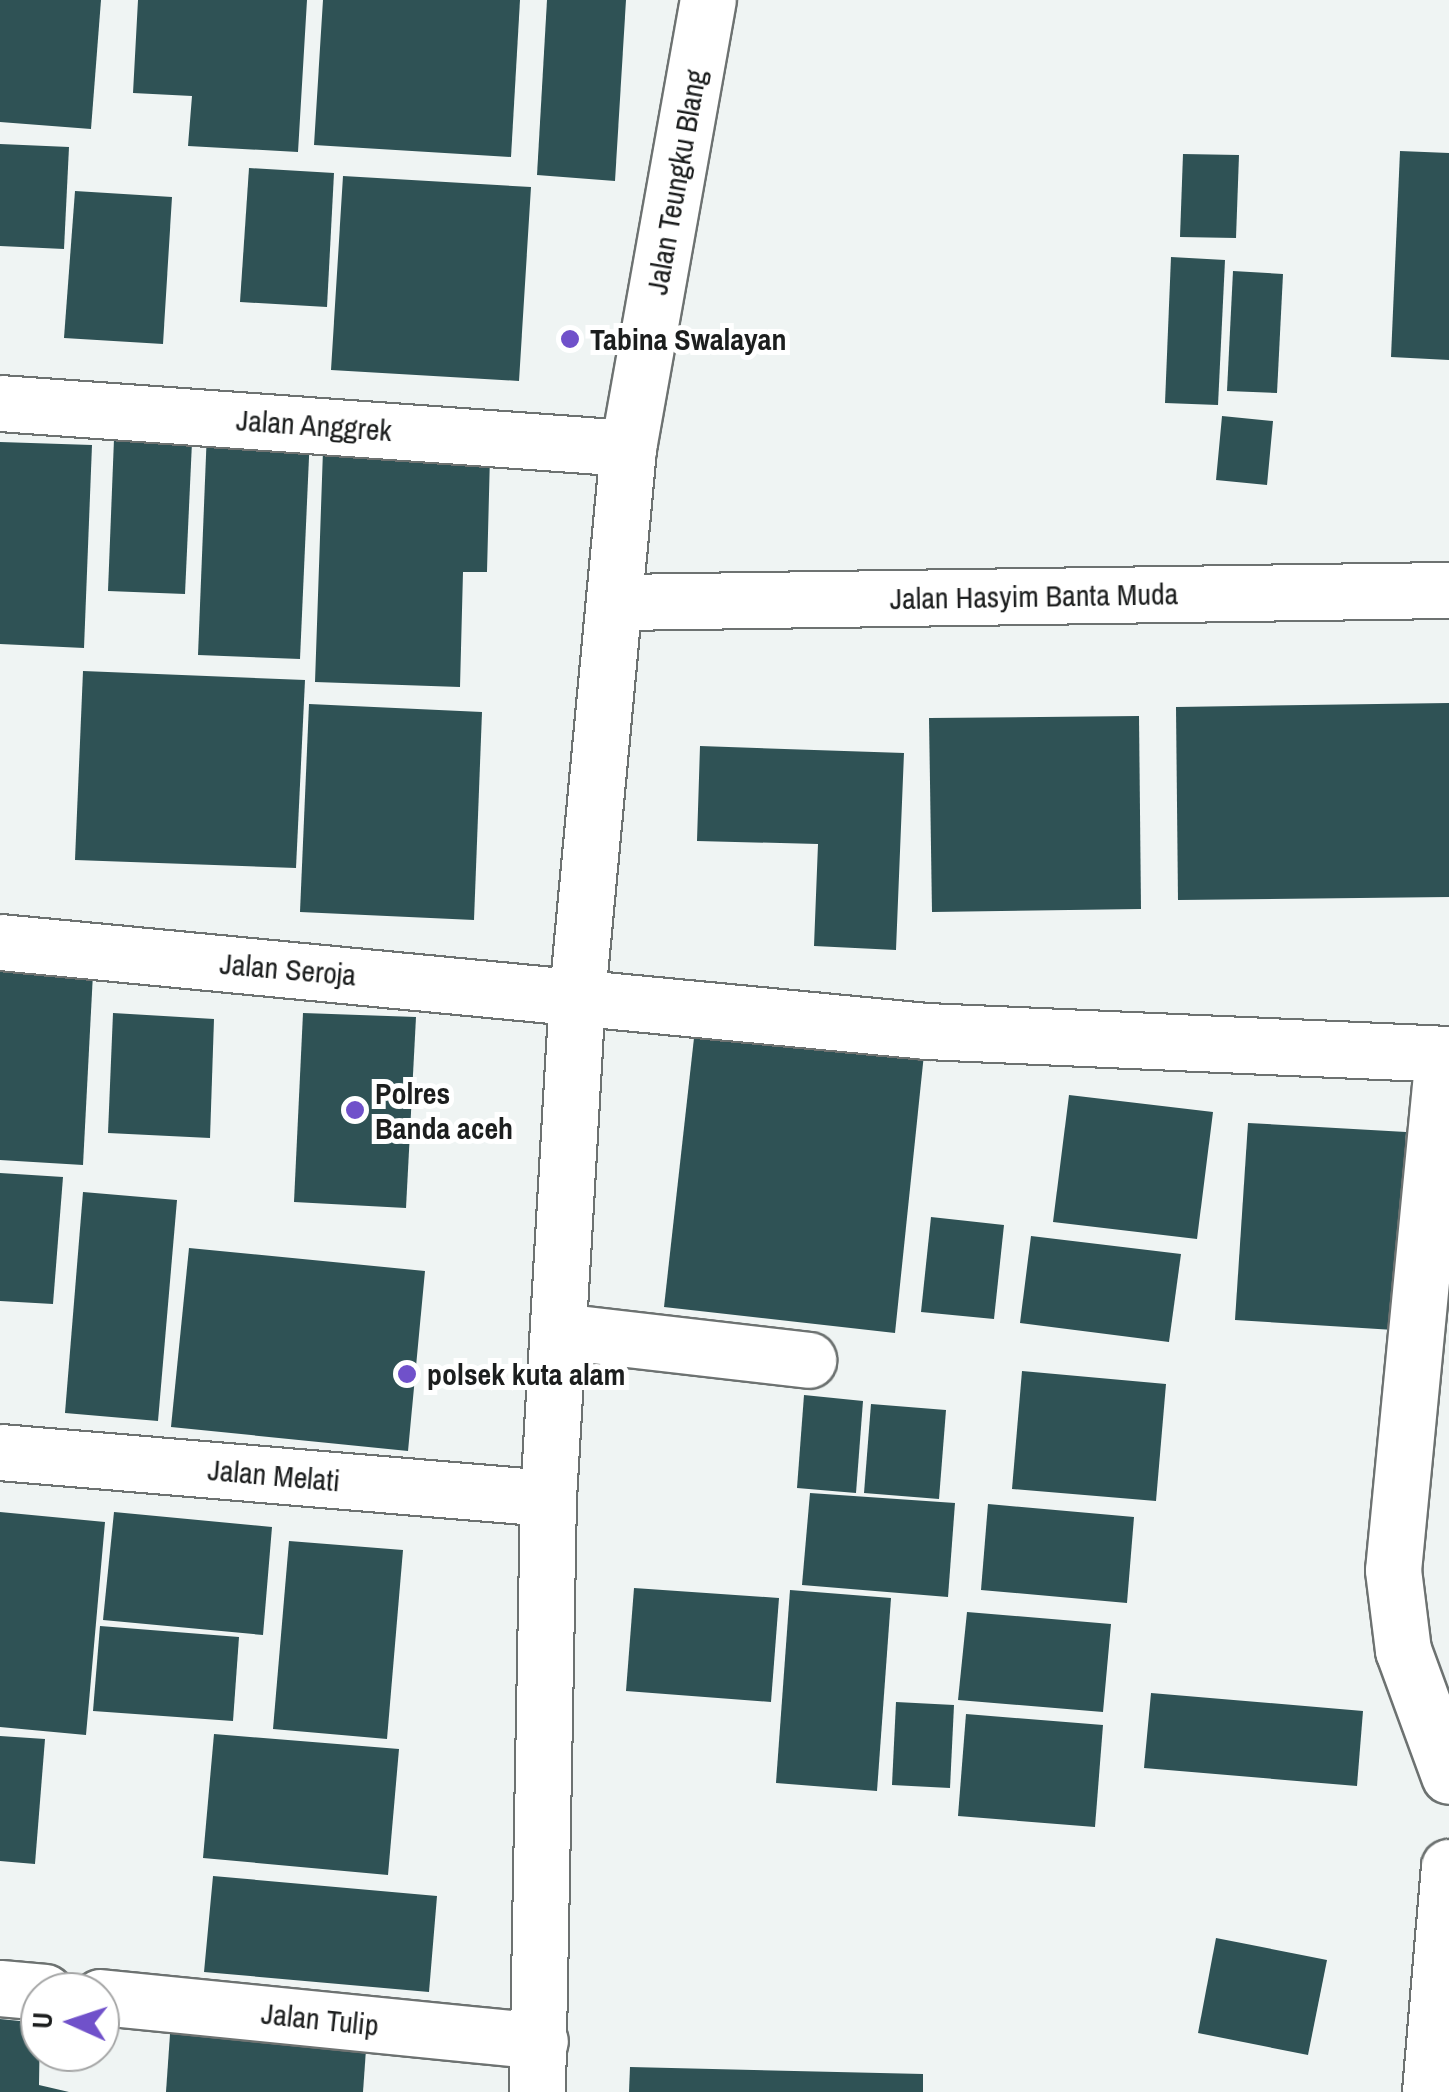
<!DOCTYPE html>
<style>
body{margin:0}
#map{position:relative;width:1449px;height:2092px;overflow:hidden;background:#eff4f3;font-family:"Archivo Narrow",sans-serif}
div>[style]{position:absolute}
.building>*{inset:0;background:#2f5255}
.roads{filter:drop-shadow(2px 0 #6d7271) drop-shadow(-2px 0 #6d7271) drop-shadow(0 2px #6d7271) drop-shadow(0 -2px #6d7271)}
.street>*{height:55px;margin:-27.5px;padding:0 27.5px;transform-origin:27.5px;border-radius:27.5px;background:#fff}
.dots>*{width:28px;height:28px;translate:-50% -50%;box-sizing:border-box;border:5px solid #fff;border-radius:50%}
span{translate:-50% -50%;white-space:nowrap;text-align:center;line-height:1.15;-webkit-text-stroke:10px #fff;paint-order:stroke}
.street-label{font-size:30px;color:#1c1e1e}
.poi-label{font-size:30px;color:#1c1e1e;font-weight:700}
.left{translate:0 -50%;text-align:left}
.north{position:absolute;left:20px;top:1972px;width:100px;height:100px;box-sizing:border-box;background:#fff;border:2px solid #a4a5a5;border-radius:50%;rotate:273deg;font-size:28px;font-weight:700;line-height:40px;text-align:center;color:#1c1e1e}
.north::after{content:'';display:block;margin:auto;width:35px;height:45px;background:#7051ca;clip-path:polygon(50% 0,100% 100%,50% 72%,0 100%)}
</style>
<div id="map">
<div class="building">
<div style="clip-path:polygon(0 0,101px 0,91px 129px,0 122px)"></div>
<div style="clip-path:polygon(138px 0,307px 0,298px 152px,188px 146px,192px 96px,133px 93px)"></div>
<div style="clip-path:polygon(323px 0,520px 0,511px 157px,314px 145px)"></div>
<div style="clip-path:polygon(547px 0,626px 0,615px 181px,537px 175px)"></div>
<div style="clip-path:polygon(0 144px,69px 147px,64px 249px,0 246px)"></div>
<div style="clip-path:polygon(1400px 151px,1449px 153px,1449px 360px,1391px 357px)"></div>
<div style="clip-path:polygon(1183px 154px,1239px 155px,1236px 238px,1180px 237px)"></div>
<div style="clip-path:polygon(249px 168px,334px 173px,327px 307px,240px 302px)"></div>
<div style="clip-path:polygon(343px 176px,531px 187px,519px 381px,331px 370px)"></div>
<div style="clip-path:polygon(75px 191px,172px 197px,163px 344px,64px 338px)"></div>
<div style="clip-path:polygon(1171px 257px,1225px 260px,1218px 405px,1165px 403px)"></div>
<div style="clip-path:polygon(1233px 271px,1283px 274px,1277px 393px,1227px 391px)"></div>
<div style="clip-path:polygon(1222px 416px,1273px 421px,1267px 485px,1216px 480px)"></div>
<div style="clip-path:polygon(207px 431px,310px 435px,300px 659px,198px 655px)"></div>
<div style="clip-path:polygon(114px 439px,192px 442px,185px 594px,108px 591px)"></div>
<div style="clip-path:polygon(0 442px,92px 445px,84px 648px,0 644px)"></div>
<div style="clip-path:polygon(323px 450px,490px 456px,487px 572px,463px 572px,460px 687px,315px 682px)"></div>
<div style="clip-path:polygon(83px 671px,305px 680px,296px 868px,75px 860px)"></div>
<div style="clip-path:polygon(1449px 703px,1449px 897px,1178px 900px,1176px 707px)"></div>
<div style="clip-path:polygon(309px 704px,482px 712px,474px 920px,300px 912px)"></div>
<div style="clip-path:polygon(1139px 716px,1141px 909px,932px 912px,929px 718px)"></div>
<div style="clip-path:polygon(700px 746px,904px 753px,896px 950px,814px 946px,818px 844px,697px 841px)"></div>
<div style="clip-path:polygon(0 968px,93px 973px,83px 1165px,0 1160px)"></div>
<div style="clip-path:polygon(113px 1013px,214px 1019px,210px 1138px,108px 1133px)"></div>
<div style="clip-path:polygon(303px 1013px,416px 1017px,406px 1208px,294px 1202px)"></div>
<div style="clip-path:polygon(695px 1029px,924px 1054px,895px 1333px,664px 1307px)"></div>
<div style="clip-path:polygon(1069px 1095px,1213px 1112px,1197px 1239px,1053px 1222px)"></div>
<div style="clip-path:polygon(1248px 1123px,1406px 1132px,1394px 1330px,1235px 1320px)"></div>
<div style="clip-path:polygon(0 1173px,63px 1177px,53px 1304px,0 1301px)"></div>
<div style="clip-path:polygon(83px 1192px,177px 1200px,158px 1421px,65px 1413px)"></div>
<div style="clip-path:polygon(931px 1217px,1004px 1225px,994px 1319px,921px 1312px)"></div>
<div style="clip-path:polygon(1031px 1236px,1181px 1254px,1169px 1342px,1020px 1323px)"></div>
<div style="clip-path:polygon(189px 1248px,425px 1271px,408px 1451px,171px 1427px)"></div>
<div style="clip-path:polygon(1022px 1371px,1166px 1384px,1156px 1501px,1012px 1489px)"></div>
<div style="clip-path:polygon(804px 1395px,863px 1401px,856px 1493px,797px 1488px)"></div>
<div style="clip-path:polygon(871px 1404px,946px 1410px,939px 1499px,864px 1493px)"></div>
<div style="clip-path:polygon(810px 1493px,955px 1503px,948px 1597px,802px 1585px)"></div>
<div style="clip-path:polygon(988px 1504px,1134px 1517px,1127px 1603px,981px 1590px)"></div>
<div style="clip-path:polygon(0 1512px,105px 1522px,86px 1735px,0 1727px)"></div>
<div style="clip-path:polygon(114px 1512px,272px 1527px,263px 1635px,103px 1620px)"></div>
<div style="clip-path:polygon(289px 1541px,403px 1550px,387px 1739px,273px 1729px)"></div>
<div style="clip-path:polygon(634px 1588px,779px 1598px,771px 1702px,626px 1691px)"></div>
<div style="clip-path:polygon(790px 1590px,891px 1598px,877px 1791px,776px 1783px)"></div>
<div style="clip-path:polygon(967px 1612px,1111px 1624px,1103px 1712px,958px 1700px)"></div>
<div style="clip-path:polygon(100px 1626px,239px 1637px,233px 1721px,93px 1711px)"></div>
<div style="clip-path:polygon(1151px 1693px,1363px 1711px,1357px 1786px,1144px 1768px)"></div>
<div style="clip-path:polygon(896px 1702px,954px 1705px,950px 1788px,892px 1785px)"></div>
<div style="clip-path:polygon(966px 1714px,1103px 1725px,1095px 1827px,958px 1816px)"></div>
<div style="clip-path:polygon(214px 1734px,399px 1749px,388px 1875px,203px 1858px)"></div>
<div style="clip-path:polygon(0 1736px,45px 1739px,35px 1864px,0 1861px)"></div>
<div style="clip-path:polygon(213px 1876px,437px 1896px,429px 1992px,204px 1972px)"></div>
<div style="clip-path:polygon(1216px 1938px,1327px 1960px,1308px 2055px,1198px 2033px)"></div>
<div style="clip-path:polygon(0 2019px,40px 2023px,39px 2085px,69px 2092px,0 2092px)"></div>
<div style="clip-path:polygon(171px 2020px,367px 2035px,363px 2092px,166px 2092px)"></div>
<div style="clip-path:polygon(630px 2067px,923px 2074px,923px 2092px,629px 2092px)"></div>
</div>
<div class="roads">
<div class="street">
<div style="left:0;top:403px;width:630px;rotate:4.1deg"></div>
<div style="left:618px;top:602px;width:831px;rotate:-0.83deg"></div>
<div style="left:0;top:942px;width:930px;rotate:5.49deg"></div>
<div style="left:926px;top:1031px;width:524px;rotate:2.52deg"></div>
<div style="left:1443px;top:1054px;width:518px;rotate:95.53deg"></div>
<div style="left:1393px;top:1570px;width:81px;rotate:82.9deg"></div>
<div style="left:1403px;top:1650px;width:134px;rotate:69.9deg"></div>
<div style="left:559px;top:1331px;width:251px;rotate:6.6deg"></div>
<div style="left:0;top:1452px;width:550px;rotate:4.8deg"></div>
<div style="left:0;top:1988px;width:45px;rotate:5.1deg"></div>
<div style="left:100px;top:1997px;width:442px;rotate:5.7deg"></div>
<div style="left:537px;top:2092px;width:594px;rotate:-88.94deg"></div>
<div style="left:548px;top:1498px;width:504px;rotate:-86.7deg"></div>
<div style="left:577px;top:995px;width:549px;rotate:-84.67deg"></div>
<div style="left:628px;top:448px;width:455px;rotate:-79.9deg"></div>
<div style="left:1430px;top:2092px;width:226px;rotate:-85.2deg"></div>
</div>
</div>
<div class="dots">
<div style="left:570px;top:339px;background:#7051ca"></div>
<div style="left:355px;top:1110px;background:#7051ca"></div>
<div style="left:407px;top:1374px;background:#7051ca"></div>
</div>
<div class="street-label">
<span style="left:676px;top:182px;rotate:-80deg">Jalan Teungku Blang</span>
<span style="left:314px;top:425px;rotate:4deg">Jalan Anggrek</span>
<span style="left:1034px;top:596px;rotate:-1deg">Jalan Hasyim Banta Muda</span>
<span style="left:288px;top:969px;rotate:5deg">Jalan Seroja</span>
<span style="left:274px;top:1475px;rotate:5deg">Jalan Melati</span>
<span style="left:320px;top:2019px;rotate:6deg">Jalan Tulip</span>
</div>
<div class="poi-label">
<span class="left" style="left:590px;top:339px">Tabina Swalayan</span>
<span class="left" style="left:375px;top:1110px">Polres<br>Banda aceh</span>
<span class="left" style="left:427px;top:1374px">polsek kuta alam</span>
</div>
<div class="north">U</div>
</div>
